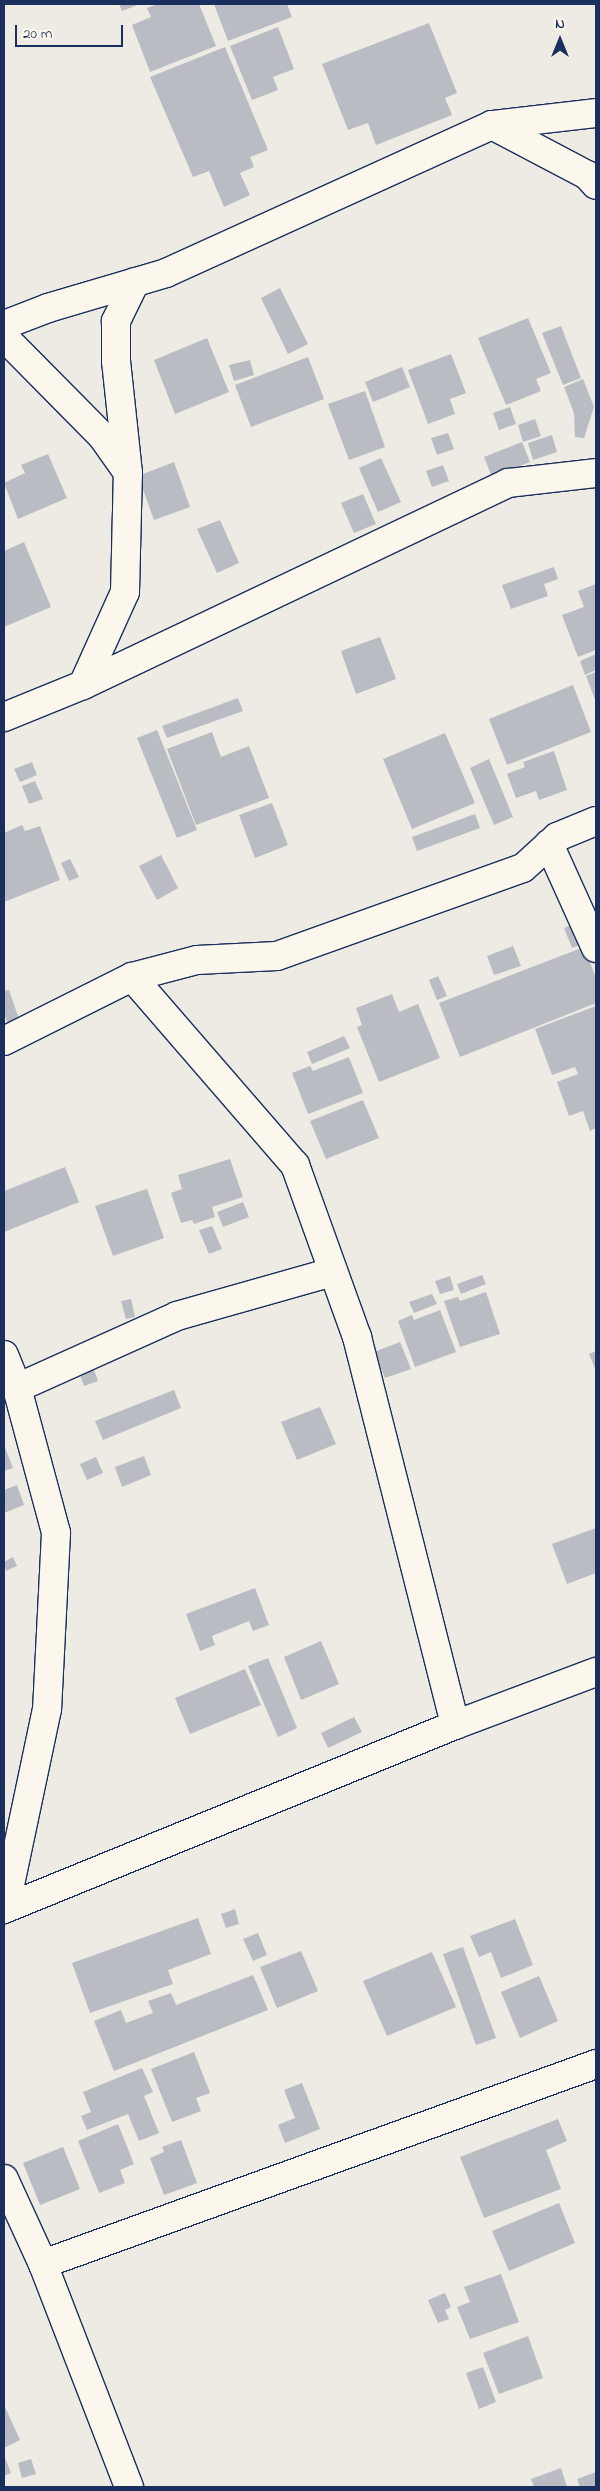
<!DOCTYPE html>
<style>
body{margin:0}
#map{position:relative;width:600px;height:2491px;overflow:hidden;background:#eeebe4;font-family:"Indie Flower",sans-serif}
div>[style]{position:absolute}
.building>*{inset:0;background:#b9bcc3}
.roads{filter:drop-shadow(1px 0 #1b2f5e) drop-shadow(-1px 0 #1b2f5e) drop-shadow(0 1px #1b2f5e) drop-shadow(0 -1px #1b2f5e)}
.minor>*{height:28px;margin:-14px;padding:0 14px;transform-origin:14px;border-radius:14px;background:#fbf7ec}
span{translate:-50% -50%;white-space:nowrap;text-align:center;line-height:1.15;-webkit-text-stroke:4px #fbf7ec;paint-order:stroke}
.frame{position:absolute;inset:0;border:5px solid #1b2f5e;pointer-events:none}
.north{position:absolute;left:535px;top:15px;width:50px;height:50px;-webkit-text-stroke:4px #fbf7ec;paint-order:stroke;rotate:0deg;font-size:14px;font-weight:700;line-height:20px;text-align:center;color:#1b2f5e}
.north::after{content:'';display:block;margin:auto;width:18px;height:22px;background:#1b2f5e;clip-path:polygon(50% 0,100% 100%,50% 72%,0 100%)}
.scale{position:absolute;left:15px;top:25px;width:108px;height:22px;box-sizing:border-box;border:2px solid #1b2f5e;border-top:0;padding-left:6px;font-size:15px;line-height:18px;white-space:nowrap;color:#1b2f5e;-webkit-text-stroke:4px #fbf7ec;paint-order:stroke}
</style>
<div id="map">
<div class="building">
<div style="clip-path:polygon(119px 4px,140px 4px,122px 11px)"></div>
<div style="clip-path:polygon(158px 4px,199px 4px,216px 46px,150px 72px,132px 25px,151px 17px,147px 8px)"></div>
<div style="clip-path:polygon(214px 4px,287px 4px,292px 17px,228px 41px)"></div>
<div style="clip-path:polygon(429px 23px,457px 93px,445px 98px,452px 115px,376px 145px,368px 123px,348px 130px,322px 64px)"></div>
<div style="clip-path:polygon(278px 27px,294px 69px,273px 77px,278px 90px,252px 100px,230px 46px)"></div>
<div style="clip-path:polygon(225px 47px,268px 150px,250px 157px,254px 167px,240px 173px,250px 195px,224px 207px,209px 171px,193px 177px,150px 77px)"></div>
<div style="clip-path:polygon(280px 288px,308px 344px,288px 354px,261px 298px)"></div>
<div style="clip-path:polygon(528px 318px,551px 373px,536px 379px,541px 391px,506px 405px,478px 338px)"></div>
<div style="clip-path:polygon(561px 326px,581px 378px,563px 385px,542px 333px)"></div>
<div style="clip-path:polygon(207px 338px,229px 392px,175px 414px,154px 360px)"></div>
<div style="clip-path:polygon(451px 354px,466px 393px,450px 399px,455px 414px,428px 424px,408px 370px)"></div>
<div style="clip-path:polygon(308px 357px,324px 399px,251px 427px,235px 385px)"></div>
<div style="clip-path:polygon(250px 360px,254px 375px,234px 381px,229px 365px)"></div>
<div style="clip-path:polygon(402px 367px,410px 387px,373px 402px,365px 382px)"></div>
<div style="clip-path:polygon(583px 379px,594px 407px,584px 438px,575px 437px,574px 413px,564px 387px)"></div>
<div style="clip-path:polygon(365px 391px,385px 447px,349px 460px,328px 404px)"></div>
<div style="clip-path:polygon(510px 407px,516px 424px,499px 430px,493px 413px)"></div>
<div style="clip-path:polygon(535px 419px,541px 436px,523px 442px,518px 425px)"></div>
<div style="clip-path:polygon(448px 433px,454px 449px,437px 455px,431px 438px)"></div>
<div style="clip-path:polygon(552px 435px,557px 452px,533px 460px,528px 443px)"></div>
<div style="clip-path:polygon(522px 442px,530px 462px,492px 477px,484px 457px)"></div>
<div style="clip-path:polygon(48px 454px,67px 498px,18px 519px,4px 483px,25px 473px,21px 465px)"></div>
<div style="clip-path:polygon(381px 458px,401px 502px,378px 512px,359px 468px)"></div>
<div style="clip-path:polygon(174px 462px,190px 507px,154px 520px,138px 476px)"></div>
<div style="clip-path:polygon(443px 465px,449px 481px,432px 487px,426px 471px)"></div>
<div style="clip-path:polygon(363px 494px,376px 524px,354px 533px,341px 503px)"></div>
<div style="clip-path:polygon(220px 520px,239px 563px,217px 573px,197px 529px)"></div>
<div style="clip-path:polygon(24px 542px,51px 607px,4px 627px,4px 551px)"></div>
<div style="clip-path:polygon(554px 567px,558px 579px,544px 584px,548px 596px,511px 609px,502px 585px)"></div>
<div style="clip-path:polygon(596px 584px,596px 650px,578px 657px,562px 615px,584px 607px,578px 591px)"></div>
<div style="clip-path:polygon(380px 637px,396px 679px,356px 694px,341px 651px)"></div>
<div style="clip-path:polygon(596px 654px,596px 670px,585px 675px,580px 661px)"></div>
<div style="clip-path:polygon(596px 672px,596px 702px,586px 676px)"></div>
<div style="clip-path:polygon(573px 685px,591px 732px,507px 765px,489px 719px)"></div>
<div style="clip-path:polygon(238px 698px,243px 711px,167px 738px,162px 726px)"></div>
<div style="clip-path:polygon(157px 730px,197px 830px,177px 838px,137px 738px)"></div>
<div style="clip-path:polygon(212px 732px,221px 757px,249px 746px,269px 798px,196px 825px,167px 749px)"></div>
<div style="clip-path:polygon(445px 733px,475px 803px,412px 829px,383px 759px)"></div>
<div style="clip-path:polygon(554px 751px,567px 790px,539px 800px,536px 791px,516px 798px,507px 774px,525px 767px,523px 762px)"></div>
<div style="clip-path:polygon(489px 759px,513px 817px,494px 825px,470px 768px)"></div>
<div style="clip-path:polygon(32px 762px,37px 775px,20px 782px,14px 769px)"></div>
<div style="clip-path:polygon(35px 781px,43px 799px,29px 804px,22px 786px)"></div>
<div style="clip-path:polygon(272px 803px,288px 845px,255px 858px,239px 815px)"></div>
<div style="clip-path:polygon(475px 814px,480px 828px,417px 851px,412px 837px)"></div>
<div style="clip-path:polygon(22px 825px,25px 831px,40px 826px,60px 880px,4px 902px,4px 833px)"></div>
<div style="clip-path:polygon(161px 855px,178px 888px,157px 900px,139px 866px)"></div>
<div style="clip-path:polygon(70px 859px,79px 877px,69px 881px,61px 863px)"></div>
<div style="clip-path:polygon(578px 922px,587px 942px,572px 948px,564px 928px)"></div>
<div style="clip-path:polygon(513px 946px,521px 966px,494px 975px,487px 956px)"></div>
<div style="clip-path:polygon(584px 947px,596px 978px,596px 1003px,460px 1057px,439px 1003px)"></div>
<div style="clip-path:polygon(438px 976px,447px 996px,437px 1000px,429px 980px)"></div>
<div style="clip-path:polygon(9px 990px,20px 1022px,9px 1026px,4px 1014px,4px 991px)"></div>
<div style="clip-path:polygon(392px 994px,399px 1012px,418px 1004px,440px 1058px,379px 1082px,357px 1027px,362px 1025px,356px 1008px)"></div>
<div style="clip-path:polygon(596px 1006px,596px 1128px,590px 1131px,583px 1111px,569px 1116px,557px 1082px,578px 1074px,575px 1067px,552px 1075px,535px 1029px)"></div>
<div style="clip-path:polygon(344px 1036px,350px 1048px,312px 1064px,307px 1052px)"></div>
<div style="clip-path:polygon(349px 1057px,363px 1093px,308px 1114px,292px 1073px,310px 1066px,313px 1071px)"></div>
<div style="clip-path:polygon(363px 1100px,379px 1138px,326px 1159px,310px 1121px)"></div>
<div style="clip-path:polygon(230px 1159px,243px 1197px,212px 1207px,215px 1217px,194px 1224px,192px 1220px,181px 1223px,171px 1193px,182px 1189px,178px 1175px)"></div>
<div style="clip-path:polygon(65px 1167px,79px 1202px,4px 1232px,4px 1191px)"></div>
<div style="clip-path:polygon(147px 1189px,164px 1238px,113px 1256px,95px 1206px)"></div>
<div style="clip-path:polygon(243px 1202px,249px 1217px,223px 1227px,217px 1212px)"></div>
<div style="clip-path:polygon(212px 1226px,222px 1249px,209px 1254px,199px 1230px)"></div>
<div style="clip-path:polygon(482px 1275px,486px 1284px,461px 1294px,457px 1284px)"></div>
<div style="clip-path:polygon(450px 1276px,454px 1290px,440px 1294px,435px 1281px)"></div>
<div style="clip-path:polygon(486px 1292px,500px 1334px,460px 1347px,444px 1301px,458px 1297px,460px 1301px)"></div>
<div style="clip-path:polygon(432px 1294px,437px 1304px,414px 1313px,409px 1302px)"></div>
<div style="clip-path:polygon(131px 1299px,135px 1317px,126px 1319px,121px 1301px)"></div>
<div style="clip-path:polygon(440px 1310px,456px 1352px,415px 1367px,398px 1321px,412px 1315px,414px 1320px)"></div>
<div style="clip-path:polygon(400px 1342px,411px 1369px,385px 1378px,374px 1352px)"></div>
<div style="clip-path:polygon(596px 1351px,596px 1371px,589px 1354px)"></div>
<div style="clip-path:polygon(93px 1367px,98px 1381px,84px 1386px,79px 1372px)"></div>
<div style="clip-path:polygon(174px 1390px,181px 1408px,103px 1440px,95px 1421px)"></div>
<div style="clip-path:polygon(320px 1407px,336px 1444px,297px 1460px,281px 1422px)"></div>
<div style="clip-path:polygon(4px 1445px,13px 1468px,4px 1471px)"></div>
<div style="clip-path:polygon(144px 1456px,151px 1475px,122px 1487px,115px 1467px)"></div>
<div style="clip-path:polygon(96px 1457px,103px 1473px,87px 1480px,80px 1464px)"></div>
<div style="clip-path:polygon(17px 1485px,24px 1505px,4px 1513px,4px 1490px)"></div>
<div style="clip-path:polygon(596px 1528px,596px 1573px,567px 1584px,552px 1544px)"></div>
<div style="clip-path:polygon(13px 1557px,17px 1566px,6px 1571px,4px 1562px)"></div>
<div style="clip-path:polygon(255px 1588px,269px 1625px,253px 1631px,249px 1621px,212px 1636px,215px 1645px,200px 1651px,186px 1614px)"></div>
<div style="clip-path:polygon(321px 1641px,339px 1684px,301px 1700px,284px 1657px)"></div>
<div style="clip-path:polygon(268px 1658px,297px 1728px,278px 1737px,248px 1666px)"></div>
<div style="clip-path:polygon(245px 1669px,261px 1705px,190px 1734px,175px 1698px)"></div>
<div style="clip-path:polygon(354px 1717px,362px 1732px,328px 1748px,321px 1733px)"></div>
<div style="clip-path:polygon(235px 1909px,239px 1924px,226px 1928px,221px 1914px)"></div>
<div style="clip-path:polygon(198px 1918px,211px 1954px,168px 1970px,173px 1984px,90px 2013px,72px 1963px)"></div>
<div style="clip-path:polygon(515px 1919px,533px 1965px,501px 1978px,491px 1952px,479px 1957px,470px 1936px)"></div>
<div style="clip-path:polygon(258px 1933px,267px 1955px,253px 1961px,243px 1939px)"></div>
<div style="clip-path:polygon(463px 1947px,496px 2038px,476px 2045px,443px 1954px)"></div>
<div style="clip-path:polygon(301px 1951px,318px 1991px,277px 2008px,260px 1967px)"></div>
<div style="clip-path:polygon(432px 1952px,456px 2007px,387px 2036px,363px 1981px)"></div>
<div style="clip-path:polygon(253px 1975px,268px 2010px,114px 2071px,94px 2021px,121px 2010px,126px 2023px,153px 2013px,148px 2001px,171px 1993px,176px 2005px)"></div>
<div style="clip-path:polygon(539px 1976px,558px 2021px,520px 2038px,501px 1992px)"></div>
<div style="clip-path:polygon(194px 2052px,210px 2093px,196px 2098px,201px 2111px,172px 2122px,151px 2069px)"></div>
<div style="clip-path:polygon(142px 2068px,153px 2092px,144px 2096px,159px 2133px,139px 2141px,128px 2114px,87px 2130px,81px 2116px,91px 2112px,83px 2092px)"></div>
<div style="clip-path:polygon(302px 2083px,320px 2129px,285px 2143px,278px 2125px,295px 2118px,284px 2090px)"></div>
<div style="clip-path:polygon(558px 2119px,567px 2141px,546px 2150px,561px 2189px,484px 2218px,460px 2157px)"></div>
<div style="clip-path:polygon(118px 2124px,134px 2164px,120px 2170px,125px 2183px,99px 2193px,78px 2141px)"></div>
<div style="clip-path:polygon(181px 2140px,197px 2183px,164px 2195px,150px 2158px,164px 2152px,162px 2147px)"></div>
<div style="clip-path:polygon(63px 2147px,80px 2189px,40px 2205px,23px 2163px)"></div>
<div style="clip-path:polygon(559px 2203px,575px 2243px,509px 2271px,492px 2231px)"></div>
<div style="clip-path:polygon(501px 2274px,519px 2322px,470px 2339px,457px 2307px,470px 2302px,464px 2287px)"></div>
<div style="clip-path:polygon(445px 2293px,451px 2307px,445px 2310px,449px 2319px,438px 2323px,428px 2300px)"></div>
<div style="clip-path:polygon(528px 2336px,543px 2378px,499px 2394px,483px 2353px)"></div>
<div style="clip-path:polygon(483px 2367px,496px 2402px,479px 2409px,466px 2373px)"></div>
<div style="clip-path:polygon(4px 2405px,20px 2440px,4px 2448px)"></div>
<div style="clip-path:polygon(4px 2455px,11px 2473px,4px 2476px)"></div>
<div style="clip-path:polygon(31px 2459px,36px 2474px,22px 2478px,18px 2463px)"></div>
<div style="clip-path:polygon(561px 2468px,567px 2487px,534px 2487px,531px 2479px)"></div>
<div style="clip-path:polygon(596px 2472px,596px 2487px,580px 2487px,577px 2479px)"></div>
</div>
<div class="roads">
<div class="minor">
<div style="left:492px;top:125px;width:105px;rotate:-6.6deg"></div>
<div style="left:4px;top:325px;width:47px;rotate:-21.1deg"></div>
<div style="left:48px;top:308px;width:123px;rotate:-16.5deg"></div>
<div style="left:166px;top:273px;width:358px;rotate:-24.4deg"></div>
<div style="left:492px;top:125px;width:107px;rotate:27.8deg"></div>
<div style="left:587px;top:175px;width:13px;rotate:48deg"></div>
<div style="left:4px;top:337px;width:139px;rotate:45.3deg"></div>
<div style="left:102px;top:436px;width:45px;rotate:54.9deg"></div>
<div style="left:128px;top:473px;width:113px;rotate:-96.1deg"></div>
<div style="left:116px;top:361px;width:40px;rotate:-90deg"></div>
<div style="left:116px;top:321px;width:43px;rotate:-64deg"></div>
<div style="left:83px;top:685px;width:102px;rotate:-65.7deg"></div>
<div style="left:125px;top:592px;width:119px;rotate:-88.6deg"></div>
<div style="left:4px;top:717px;width:85px;rotate:-22.1deg"></div>
<div style="left:83px;top:685px;width:471px;rotate:-25.4deg"></div>
<div style="left:508px;top:483px;width:89px;rotate:-6.5deg"></div>
<div style="left:549px;top:844px;width:114px;rotate:65.7deg"></div>
<div style="left:132px;top:977px;width:249px;rotate:49.1deg"></div>
<div style="left:295px;top:1165px;width:183px;rotate:70.2deg"></div>
<div style="left:357px;top:1337px;width:400px;rotate:75.8deg"></div>
<div style="left:4px;top:1041px;width:143px;rotate:-26.6deg"></div>
<div style="left:132px;top:977px;width:67px;rotate:-14.7deg"></div>
<div style="left:197px;top:960px;width:80px;rotate:-2.9deg"></div>
<div style="left:277px;top:956px;width:261px;rotate:-19.7deg"></div>
<div style="left:523px;top:868px;width:46px;rotate:-42.4deg"></div>
<div style="left:557px;top:837px;width:42px;rotate:-22.3deg"></div>
<div style="left:4px;top:1355px;width:35px;rotate:68deg"></div>
<div style="left:17px;top:1388px;width:150px;rotate:74.9deg"></div>
<div style="left:56px;top:1533px;width:176px;rotate:92.9deg"></div>
<div style="left:47px;top:1709px;width:204px;rotate:101.9deg"></div>
<div style="left:17px;top:1388px;width:175px;rotate:-24.2deg"></div>
<div style="left:177px;top:1316px;width:162px;rotate:-15.8deg"></div>
<div style="left:4px;top:1909px;width:487px;rotate:-22.2deg"></div>
<div style="left:455px;top:1725px;width:151px;rotate:-20.6deg"></div>
<div style="left:4px;top:2179px;width:94px;rotate:65.4deg"></div>
<div style="left:43px;top:2264px;width:239px;rotate:68.9deg"></div>
<div style="left:43px;top:2264px;width:588px;rotate:-19.88deg"></div>
</div>
</div>
<div class="frame"></div>
<div class="north">N</div>
<div class="scale">20 m</div>
</div>
